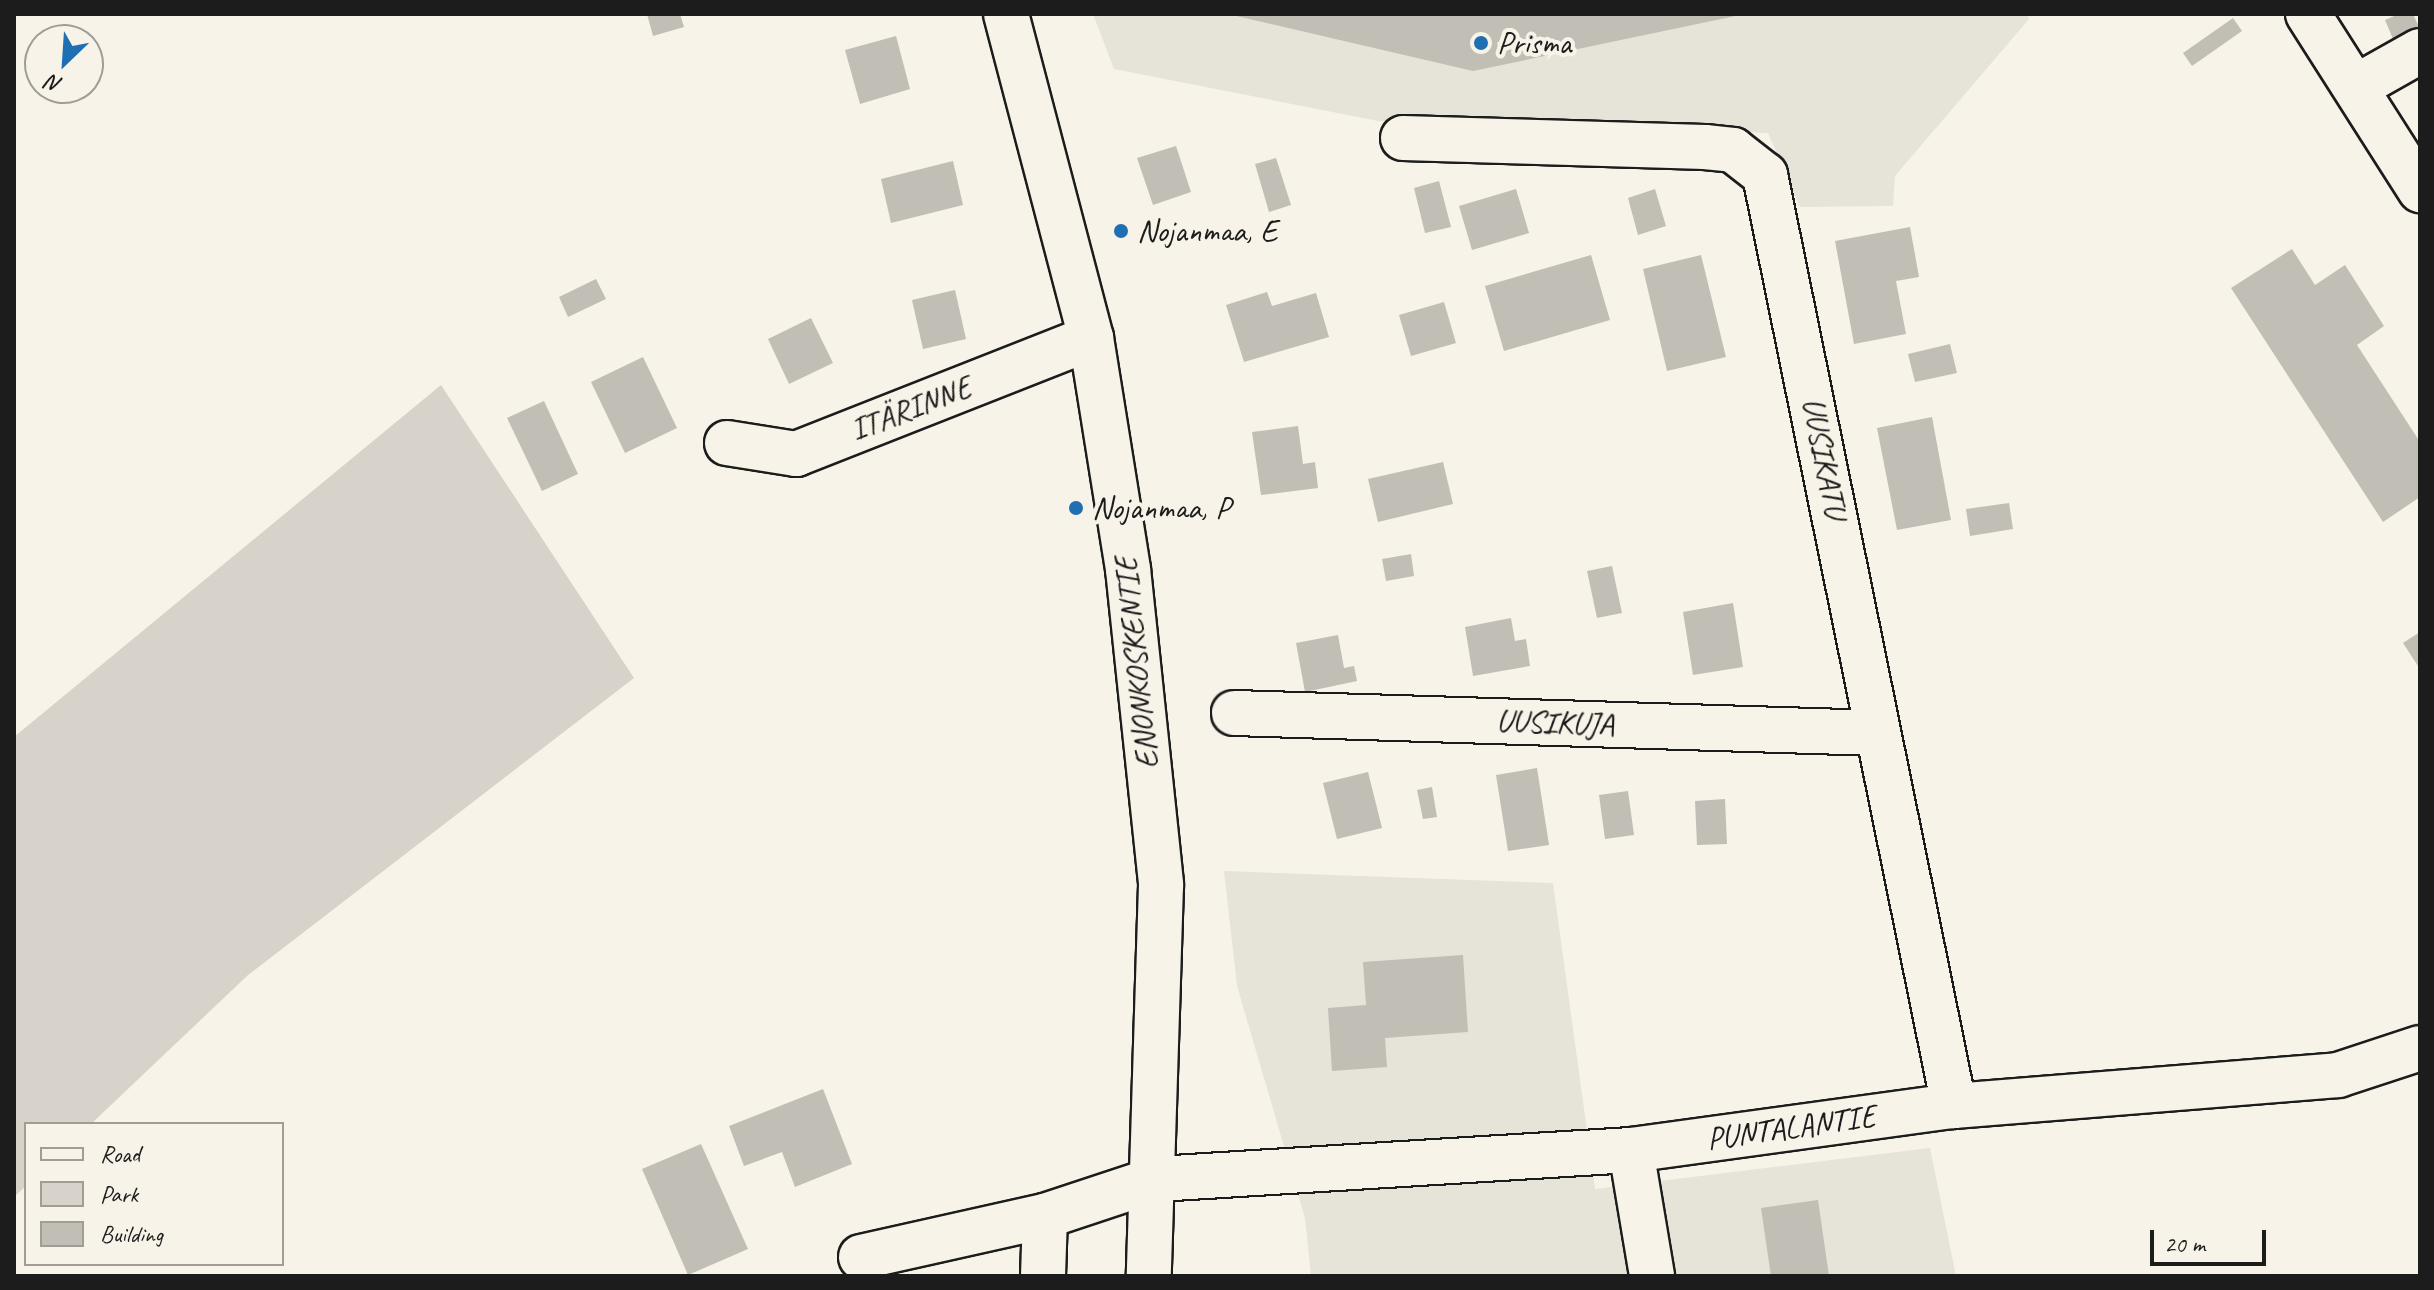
<!DOCTYPE html>
<meta charset="utf-8">
<style>
body{margin:0}
#map{position:relative;width:2434px;height:1290px;overflow:hidden;background:#f7f3e8;font-family:Caveat,sans-serif}
div>[style]{position:absolute}
.built>*{inset:0;background:#e6e3d9}
.green>*{inset:0;background:#d7d3cb}
.building>*{inset:0;background:#c0beb5}
.roads{filter:drop-shadow(2px 0 #1c1c1c) drop-shadow(-2px 0 #1c1c1c) drop-shadow(0 2px #1c1c1c) drop-shadow(0 -2px #1c1c1c)}
.minor>*{height:44px;margin:-22px;padding:0 22px;transform-origin:22px;border-radius:22px;background:#f7f3e8}
.major>*{height:44px;margin:-22px;padding:0 22px;transform-origin:22px;border-radius:22px;background:#f7f3e8}
.dots>*{width:22px;height:22px;translate:-50% -50%;box-sizing:border-box;border:4px solid #f7f3e8;border-radius:50%}
span{translate:-50% -50%;white-space:nowrap;text-align:center;line-height:1.15;-webkit-text-stroke:8px #f7f3e8;paint-order:stroke}
.poi-label{font-size:32px;color:#1c1c1c}
.left{translate:0 -50%;text-align:left}
.street-label{font-size:32px;color:#1c1c1c}
.frame{position:absolute;inset:0;border:16px solid #1c1c1c;pointer-events:none}
.legend{position:absolute;left:24px;top:1122px;width:260px;height:144px;box-sizing:border-box;background:#f7f3e8;border:2px solid #9f9d96;margin:0;padding:10px 14px;list-style:none;font-size:24px;color:#1c1c1c}
.legend li{display:flex;align-items:center;gap:16px;height:40px}
.legend b{width:40px;border:2px solid #9f9d96}
.north{position:absolute;left:24px;top:24px;width:80px;height:80px;box-sizing:border-box;background:#f7f3e8;border:2px solid #9f9d96;border-radius:50%;rotate:205deg;font-size:22px;font-weight:700;line-height:32px;text-align:center;color:#1c1c1c}
.north::after{content:'';display:block;margin:auto;width:28px;height:36px;background:#1f6fb2;clip-path:polygon(50% 0,100% 100%,50% 72%,0 100%)}
.scale{position:absolute;left:2150px;top:1230px;width:116px;height:36px;box-sizing:border-box;border:4px solid #1c1c1c;border-top:0;padding-left:10px;font-size:24px;line-height:28px;white-space:nowrap;color:#1c1c1c;-webkit-text-stroke:6px #f7f3e8;paint-order:stroke}
</style>
<div id="map">
<div class="built">
<div style="clip-path:polygon(1093px 14px,2027px 14px,2029px 19px,1895px 176px,1893px 206px,1800px 207px,1768px 133px,1378px 121px,1114px 69px)"></div>
<div style="clip-path:polygon(1224px 871px,1553px 883px,1595px 1189px,1930px 1148px,1956px 1276px,1311px 1276px,1305px 1218px,1237px 986px)"></div>
</div>
<div class="green">
<div style="clip-path:polygon(441px 385px,634px 678px,248px 975px,91px 1124px,26px 1124px,26px 1186px,14px 1197px,14px 737px)"></div>
</div>
<div class="building">
<div style="clip-path:polygon(647px 14px,680px 14px,684px 27px,653px 36px)"></div>
<div style="clip-path:polygon(1745px 14px,1473px 71px,1232px 15px,1232px 14px)"></div>
<div style="clip-path:polygon(2399px 14px,2413px 14px,2419px 27px,2393px 39px,2385px 20px)"></div>
<div style="clip-path:polygon(2233px 18px,2242px 31px,2192px 66px,2183px 53px)"></div>
<div style="clip-path:polygon(896px 36px,910px 89px,860px 104px,845px 50px)"></div>
<div style="clip-path:polygon(1176px 146px,1191px 192px,1153px 205px,1137px 158px)"></div>
<div style="clip-path:polygon(1276px 158px,1291px 205px,1269px 212px,1255px 164px)"></div>
<div style="clip-path:polygon(953px 161px,963px 205px,891px 223px,881px 179px)"></div>
<div style="clip-path:polygon(1439px 181px,1451px 227px,1425px 233px,1414px 188px)"></div>
<div style="clip-path:polygon(1516px 189px,1529px 233px,1472px 250px,1459px 206px)"></div>
<div style="clip-path:polygon(1655px 189px,1666px 226px,1638px 235px,1628px 198px)"></div>
<div style="clip-path:polygon(1910px 227px,1919px 277px,1896px 281px,1906px 334px,1854px 344px,1835px 241px)"></div>
<div style="clip-path:polygon(2292px 249px,2315px 285px,2345px 265px,2384px 326px,2357px 345px,2420px 442px,2420px 497px,2383px 522px,2231px 288px)"></div>
<div style="clip-path:polygon(1591px 255px,1610px 320px,1504px 351px,1485px 286px)"></div>
<div style="clip-path:polygon(1701px 255px,1726px 357px,1667px 371px,1643px 269px)"></div>
<div style="clip-path:polygon(596px 279px,606px 299px,568px 317px,559px 297px)"></div>
<div style="clip-path:polygon(955px 290px,966px 339px,923px 349px,912px 300px)"></div>
<div style="clip-path:polygon(1267px 292px,1272px 306px,1316px 293px,1329px 337px,1244px 362px,1226px 305px)"></div>
<div style="clip-path:polygon(1444px 302px,1456px 343px,1411px 356px,1399px 315px)"></div>
<div style="clip-path:polygon(811px 318px,833px 363px,789px 384px,768px 339px)"></div>
<div style="clip-path:polygon(1950px 344px,1957px 373px,1915px 382px,1908px 354px)"></div>
<div style="clip-path:polygon(643px 357px,677px 428px,625px 453px,591px 382px)"></div>
<div style="clip-path:polygon(544px 401px,578px 474px,542px 491px,507px 418px)"></div>
<div style="clip-path:polygon(1932px 417px,1951px 520px,1897px 530px,1877px 428px)"></div>
<div style="clip-path:polygon(1298px 426px,1303px 464px,1315px 462px,1318px 488px,1261px 495px,1252px 432px)"></div>
<div style="clip-path:polygon(1443px 462px,1453px 504px,1378px 522px,1368px 479px)"></div>
<div style="clip-path:polygon(2009px 503px,2013px 529px,1970px 536px,1966px 509px)"></div>
<div style="clip-path:polygon(1411px 554px,1414px 576px,1386px 581px,1382px 559px)"></div>
<div style="clip-path:polygon(1612px 566px,1622px 613px,1597px 618px,1587px 571px)"></div>
<div style="clip-path:polygon(1733px 603px,1743px 667px,1693px 675px,1683px 612px)"></div>
<div style="clip-path:polygon(1511px 618px,1515px 641px,1526px 639px,1530px 666px,1473px 676px,1465px 627px)"></div>
<div style="clip-path:polygon(2420px 632px,2420px 669px,2403px 643px)"></div>
<div style="clip-path:polygon(1338px 635px,1344px 668px,1354px 666px,1357px 681px,1305px 692px,1296px 643px)"></div>
<div style="clip-path:polygon(1537px 768px,1549px 845px,1508px 851px,1496px 775px)"></div>
<div style="clip-path:polygon(1368px 772px,1382px 828px,1337px 839px,1323px 783px)"></div>
<div style="clip-path:polygon(1432px 787px,1437px 817px,1423px 819px,1417px 790px)"></div>
<div style="clip-path:polygon(1628px 791px,1634px 835px,1605px 839px,1599px 795px)"></div>
<div style="clip-path:polygon(1725px 799px,1727px 844px,1697px 845px,1695px 801px)"></div>
<div style="clip-path:polygon(1463px 955px,1468px 1032px,1385px 1038px,1387px 1067px,1332px 1071px,1328px 1008px,1366px 1005px,1363px 962px)"></div>
<div style="clip-path:polygon(823px 1089px,852px 1164px,795px 1187px,782px 1152px,744px 1166px,729px 1126px)"></div>
<div style="clip-path:polygon(701px 1144px,748px 1249px,688px 1275px,642px 1169px)"></div>
<div style="clip-path:polygon(1818px 1200px,1829px 1276px,1771px 1276px,1761px 1208px)"></div>
</div>
<div class="roads">
<div class="minor">
<div style="left:2308px;top:14px;width:209px;rotate:57.5deg"></div>
<div style="left:2356px;top:87px;width:73px;rotate:-29.4deg"></div>
<div style="left:1403px;top:138px;width:302px;rotate:1.7deg"></div>
<div style="left:1705px;top:147px;width:28px;rotate:6deg"></div>
<div style="left:1733px;top:150px;width:41px;rotate:38deg"></div>
<div style="left:1765px;top:175px;width:950px;rotate:78.52deg"></div>
<div style="left:727px;top:443px;width:70px;rotate:9.1deg"></div>
<div style="left:796px;top:454px;width:317px;rotate:-21.5deg"></div>
<div style="left:1234px;top:713px;width:642px;rotate:1.78deg"></div>
<div style="left:1631px;top:1150px;width:128px;rotate:80.5deg"></div>
<div style="left:861px;top:1257px;width:189px;rotate:-12.6deg"></div>
<div style="left:1045px;top:1216px;width:118px;rotate:-18.3deg"></div>
<div style="left:1157px;top:1179px;width:475px;rotate:-3.5deg"></div>
<div style="left:1631px;top:1150px;width:326px;rotate:-7.8deg"></div>
<div style="left:1954px;top:1106px;width:385px;rotate:-4.6deg"></div>
<div style="left:2338px;top:1075px;width:86px;rotate:-18.2deg"></div>
<div style="left:1043px;top:1276px;width:60px;rotate:-88.1deg"></div>
</div>
<div class="major">
<div style="left:1006px;top:14px;width:335px;rotate:75.3deg"></div>
<div style="left:1091px;top:338px;width:234px;rotate:80.9deg"></div>
<div style="left:1128px;top:569px;width:318px;rotate:84deg"></div>
<div style="left:1161px;top:885px;width:391px;rotate:91.8deg"></div>
</div>
</div>
<div class="dots">
<div style="left:1481px;top:43px;background:#1f6fb2"></div>
<div style="left:1121px;top:231px;background:#1f6fb2"></div>
<div style="left:1076px;top:508px;background:#1f6fb2"></div>
</div>
<div class="poi-label">
<span class="left" style="left:1497px;top:43px">Prisma</span>
<span class="left" style="left:1137px;top:231px">Nojanmaa, E</span>
<span class="left" style="left:1092px;top:508px">Nojanmaa, P</span>
</div>
<div class="street-label">
<span style="left:911px;top:409px;rotate:-21deg">ITÄRINNE</span>
<span style="left:1824px;top:458px;rotate:79deg">UUSIKATU</span>
<span style="left:1137px;top:663px;rotate:-96deg">ENONKOSKENTIE</span>
<span style="left:1555px;top:723px;rotate:2deg">UUSIKUJA</span>
<span style="left:1791px;top:1128px;rotate:-8deg">PUNTALANTIE</span>
</div>
<div class="frame"></div>
<ul class="legend">
<li><b style="height:10px;background:#f7f3e8"></b>Road</li>
<li><b style="height:22px;background:#d7d3cb"></b>Park</li>
<li><b style="height:22px;background:#c0beb5"></b>Building</li>
</ul>
<div class="north">N</div>
<div class="scale">20 m</div>
</div>
